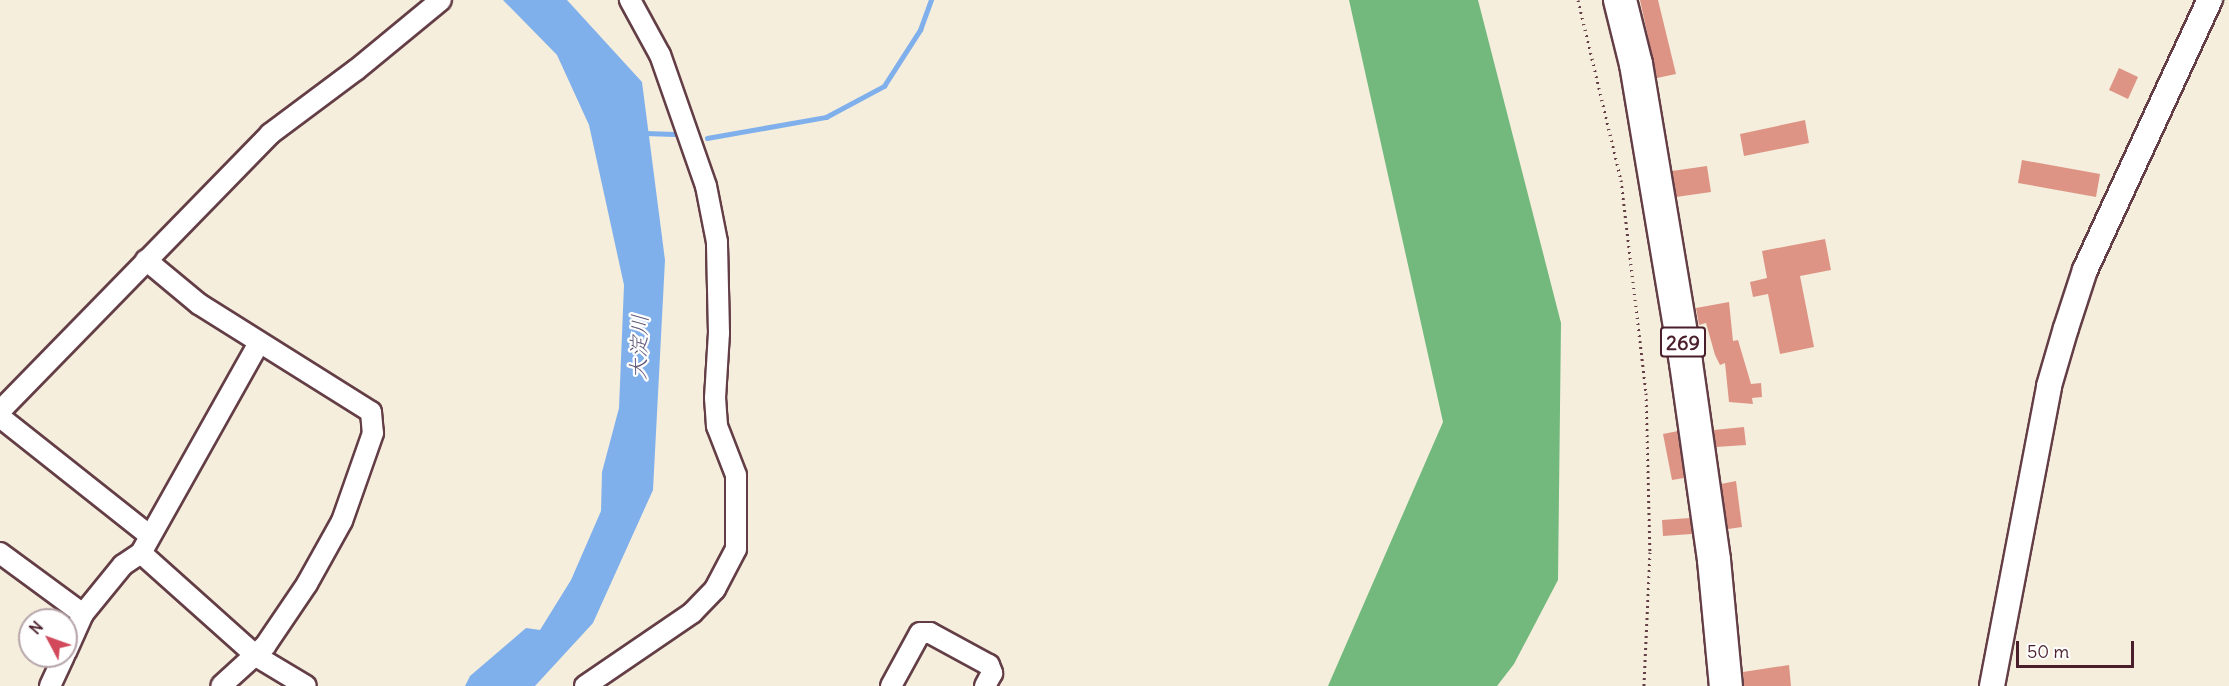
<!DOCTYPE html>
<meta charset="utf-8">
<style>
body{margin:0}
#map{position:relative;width:2229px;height:686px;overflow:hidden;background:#f5eedc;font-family:Delius,"Klee One",sans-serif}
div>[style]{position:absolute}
.forest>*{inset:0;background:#73b97e}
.water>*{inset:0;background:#80b0eb}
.stream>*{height:4.5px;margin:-2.25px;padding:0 2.25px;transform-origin:2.25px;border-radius:2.25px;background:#80b0eb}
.building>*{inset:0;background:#de9485}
.path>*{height:3px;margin-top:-1.5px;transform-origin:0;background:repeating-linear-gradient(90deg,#643e46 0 1.5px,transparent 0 6px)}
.roads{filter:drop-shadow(2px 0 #643e46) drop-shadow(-2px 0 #643e46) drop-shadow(0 2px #643e46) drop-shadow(0 -2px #643e46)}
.minor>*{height:20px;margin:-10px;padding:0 10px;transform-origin:10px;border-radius:10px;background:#fff}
.tertiary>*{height:24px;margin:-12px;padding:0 12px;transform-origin:12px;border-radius:12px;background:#fff}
.trunk>*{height:32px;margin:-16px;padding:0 16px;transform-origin:16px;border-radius:16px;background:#fff}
span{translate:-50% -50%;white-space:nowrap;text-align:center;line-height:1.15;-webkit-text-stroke:4.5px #fff;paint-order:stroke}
.shield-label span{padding:2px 4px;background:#fff;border:2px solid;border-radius:4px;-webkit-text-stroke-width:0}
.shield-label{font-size:20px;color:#4a1f2b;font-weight:700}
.water-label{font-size:22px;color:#605978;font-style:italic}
.north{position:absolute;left:18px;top:608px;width:60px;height:60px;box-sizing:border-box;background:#fff;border:2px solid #b7a5aa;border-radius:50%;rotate:311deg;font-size:16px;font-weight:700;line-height:24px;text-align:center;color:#4a1f2b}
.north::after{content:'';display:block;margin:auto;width:21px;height:27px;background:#d1495b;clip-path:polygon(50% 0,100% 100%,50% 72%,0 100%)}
.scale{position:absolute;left:2016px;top:641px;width:118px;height:27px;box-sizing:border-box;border:3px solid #4a1f2b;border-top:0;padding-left:8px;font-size:18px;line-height:21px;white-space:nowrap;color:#4a1f2b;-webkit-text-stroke:4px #fff;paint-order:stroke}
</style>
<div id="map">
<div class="forest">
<div style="clip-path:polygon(1349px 0,1478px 0,1561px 323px,1558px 580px,1514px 664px,1497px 686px,1328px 686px,1443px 422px)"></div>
</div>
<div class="water">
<div style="clip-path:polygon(503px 0,567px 0,642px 82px,665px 260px,653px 490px,593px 623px,535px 686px,465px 686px,470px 676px,526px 628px,540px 630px,571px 580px,601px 511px,602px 472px,619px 408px,624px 285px,589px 125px,557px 55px)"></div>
</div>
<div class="stream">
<div style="left:645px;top:133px;width:29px;rotate:2deg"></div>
<div style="left:707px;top:138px;width:121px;rotate:-10deg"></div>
<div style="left:826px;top:117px;width:66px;rotate:-28.1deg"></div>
<div style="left:884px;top:86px;width:67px;rotate:-57.3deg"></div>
<div style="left:920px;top:30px;width:32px;rotate:-70deg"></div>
</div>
<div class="building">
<div style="clip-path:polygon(1640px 0,1658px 0,1676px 74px,1657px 78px)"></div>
<div style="clip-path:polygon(2119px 68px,2138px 77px,2128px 99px,2109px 90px)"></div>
<div style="clip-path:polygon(1805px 120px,1809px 143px,1744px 156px,1740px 134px)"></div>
<div style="clip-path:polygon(2022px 160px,2100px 174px,2096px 197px,2018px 183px)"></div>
<div style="clip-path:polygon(1707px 166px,1711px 192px,1676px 197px,1672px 171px)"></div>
<div style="clip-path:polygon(1825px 239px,1831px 270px,1800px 276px,1814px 347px,1780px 354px,1768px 294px,1753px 297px,1750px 282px,1767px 278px,1762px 251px)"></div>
<div style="clip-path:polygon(1729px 302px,1733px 341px,1738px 340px,1751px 384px,1761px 383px,1762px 397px,1752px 398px,1753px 404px,1729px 402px,1725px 363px,1720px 365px,1715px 355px,1706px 323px,1699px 325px,1696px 308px)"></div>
<div style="clip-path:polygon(1744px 427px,1746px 445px,1716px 447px,1714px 430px)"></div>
<div style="clip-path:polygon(1678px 431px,1684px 478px,1672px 480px,1663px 434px)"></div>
<div style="clip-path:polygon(1736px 481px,1742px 527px,1728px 529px,1721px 484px)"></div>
<div style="clip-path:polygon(1690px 518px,1692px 534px,1663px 536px,1662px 520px)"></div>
<div style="clip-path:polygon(1789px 665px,1791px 686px,1744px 686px,1743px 672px)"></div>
</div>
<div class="path">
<div style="left:1578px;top:0;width:185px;rotate:76.6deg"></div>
<div style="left:1621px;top:180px;width:214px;rotate:83.3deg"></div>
<div style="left:1646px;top:393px;width:159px;rotate:88.6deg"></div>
<div style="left:1650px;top:552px;width:134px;rotate:92.6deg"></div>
</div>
<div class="roads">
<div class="minor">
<div style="left:146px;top:260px;width:69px;rotate:39.7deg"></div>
<div style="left:199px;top:304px;width:203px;rotate:32.1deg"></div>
<div style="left:371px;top:412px;width:21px;rotate:85deg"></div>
<div style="left:373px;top:433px;width:93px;rotate:109.4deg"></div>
<div style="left:342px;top:521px;width:72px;rotate:119.1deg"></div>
<div style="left:307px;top:584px;width:75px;rotate:124.1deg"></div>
<div style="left:265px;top:646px;width:59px;rotate:137.7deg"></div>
<div style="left:0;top:411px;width:387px;rotate:-45.7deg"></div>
<div style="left:270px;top:134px;width:107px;rotate:-36.7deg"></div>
<div style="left:356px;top:70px;width:110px;rotate:-39.5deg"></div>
<div style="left:0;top:417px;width:190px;rotate:38.4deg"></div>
<div style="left:0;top:553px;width:103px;rotate:36.3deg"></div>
<div style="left:83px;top:614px;width:63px;rotate:-50.8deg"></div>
<div style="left:123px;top:565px;width:22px;rotate:-34deg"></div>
<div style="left:141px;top:553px;width:154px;rotate:41.8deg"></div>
<div style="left:256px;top:656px;width:58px;rotate:31deg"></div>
<div style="left:141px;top:553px;width:241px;rotate:-60.7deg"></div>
<div style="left:66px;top:652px;width:42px;rotate:-65.9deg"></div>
<div style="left:50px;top:686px;width:33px;rotate:-65deg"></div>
<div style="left:585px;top:686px;width:130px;rotate:-34.3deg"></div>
<div style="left:692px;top:613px;width:33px;rotate:-46deg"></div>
<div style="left:715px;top:589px;width:45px;rotate:-62.3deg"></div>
<div style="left:736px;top:549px;width:74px;rotate:-90deg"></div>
<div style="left:736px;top:475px;width:53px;rotate:-111.2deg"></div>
<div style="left:717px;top:426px;width:28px;rotate:-94deg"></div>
<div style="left:715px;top:398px;width:65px;rotate:-86.5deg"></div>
<div style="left:719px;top:333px;width:91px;rotate:-91.3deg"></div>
<div style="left:717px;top:242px;width:57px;rotate:-101.1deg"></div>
<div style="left:706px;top:186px;width:139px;rotate:-109.3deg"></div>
<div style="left:660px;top:55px;width:63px;rotate:-118.6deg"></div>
<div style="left:891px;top:686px;width:60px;rotate:-61.3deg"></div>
<div style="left:920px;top:633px;width:10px"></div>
<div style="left:930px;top:633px;width:67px;rotate:28.5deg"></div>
<div style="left:989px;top:665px;width:9px;rotate:69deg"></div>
<div style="left:992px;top:673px;width:15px;rotate:118deg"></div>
</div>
<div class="tertiary">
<div style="left:1992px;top:686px;width:305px;rotate:-79.2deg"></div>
<div style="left:2049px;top:386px;width:60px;rotate:-73.7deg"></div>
<div style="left:2066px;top:328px;width:61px;rotate:-71.9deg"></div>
<div style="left:2085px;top:270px;width:298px;rotate:-65.2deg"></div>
</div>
<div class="trunk">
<div style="left:1620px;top:0;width:66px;rotate:76deg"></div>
<div style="left:1636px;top:64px;width:303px;rotate:80.5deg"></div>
<div style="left:1686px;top:363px;width:199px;rotate:81.9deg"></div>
<div style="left:1714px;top:560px;width:127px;rotate:84.6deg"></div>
</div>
</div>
<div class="shield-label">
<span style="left:1683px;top:342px">269</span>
</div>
<div class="water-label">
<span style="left:639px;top:347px;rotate:-88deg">大淀川</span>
</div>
<div class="north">N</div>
<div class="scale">50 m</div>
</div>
